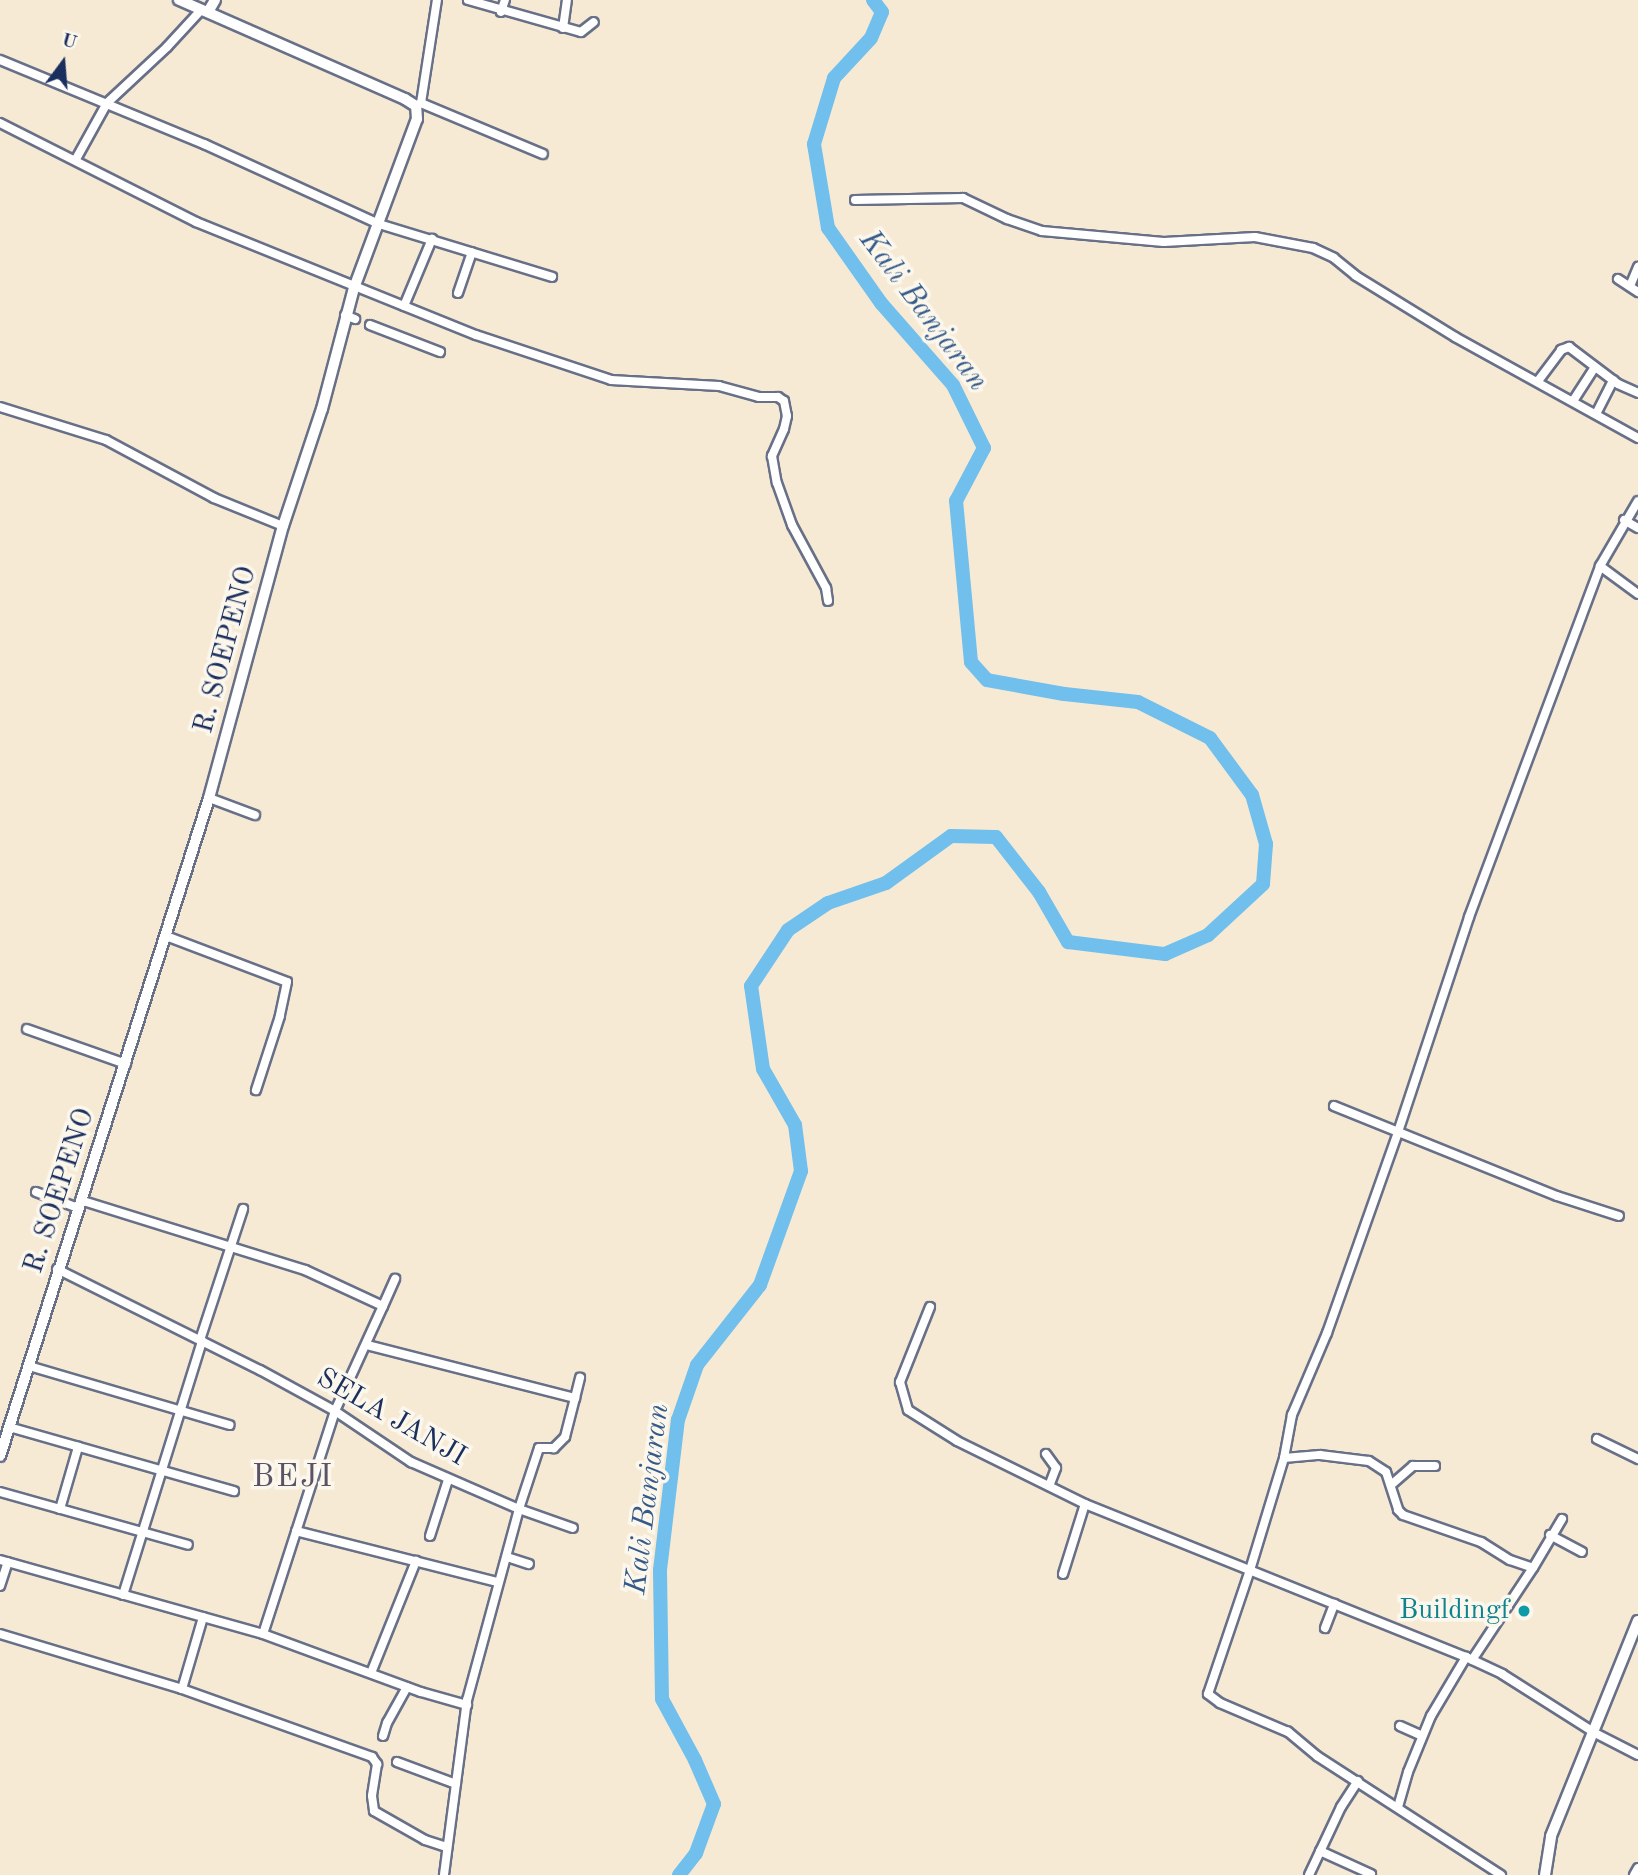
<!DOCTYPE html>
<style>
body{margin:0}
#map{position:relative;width:1638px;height:1875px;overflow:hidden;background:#f7ead5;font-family:"Old Standard TT",serif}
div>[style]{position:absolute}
.river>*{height:14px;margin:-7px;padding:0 7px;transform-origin:7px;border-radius:7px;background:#71bfec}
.roads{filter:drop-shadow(2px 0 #687088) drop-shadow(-2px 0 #687088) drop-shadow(0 2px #687088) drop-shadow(0 -2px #687088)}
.minor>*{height:8px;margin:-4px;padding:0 4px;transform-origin:4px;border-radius:4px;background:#fff}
.tertiary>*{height:10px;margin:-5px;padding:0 5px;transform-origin:5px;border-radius:5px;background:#fff}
.dots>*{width:19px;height:19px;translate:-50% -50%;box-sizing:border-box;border:4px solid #fbf7ec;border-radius:50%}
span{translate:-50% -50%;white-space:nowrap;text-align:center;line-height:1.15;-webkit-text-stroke:7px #fbf7ec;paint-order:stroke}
.street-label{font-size:28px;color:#1b2f5e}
.culture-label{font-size:28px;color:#0d838f}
.right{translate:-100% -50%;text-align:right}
.water-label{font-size:30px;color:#355a89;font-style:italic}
.quarter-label{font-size:32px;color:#5b5365;letter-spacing:2px}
.north{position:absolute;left:28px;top:28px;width:70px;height:70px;-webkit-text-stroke:5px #fbf7ec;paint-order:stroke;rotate:16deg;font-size:19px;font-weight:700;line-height:28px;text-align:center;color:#1b2f5e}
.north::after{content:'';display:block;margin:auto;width:24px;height:32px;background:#1b2f5e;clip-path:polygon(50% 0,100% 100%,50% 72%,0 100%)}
</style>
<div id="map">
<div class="river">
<div style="left:679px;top:1875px;width:28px;rotate:-52deg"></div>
<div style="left:696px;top:1853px;width:52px;rotate:-69.8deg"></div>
<div style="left:714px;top:1804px;width:48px;rotate:-113.4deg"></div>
<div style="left:695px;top:1760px;width:69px;rotate:-118.4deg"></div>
<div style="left:662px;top:1699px;width:129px;rotate:-90.9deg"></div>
<div style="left:660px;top:1570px;width:151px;rotate:-83.2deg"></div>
<div style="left:678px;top:1420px;width:58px;rotate:-70.9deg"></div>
<div style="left:697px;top:1365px;width:102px;rotate:-51.8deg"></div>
<div style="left:760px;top:1285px;width:121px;rotate:-70.2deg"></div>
<div style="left:801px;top:1171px;width:46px;rotate:-97.4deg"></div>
<div style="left:795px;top:1125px;width:64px;rotate:-119.7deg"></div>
<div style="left:763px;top:1069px;width:84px;rotate:-98.2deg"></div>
<div style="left:751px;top:986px;width:67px;rotate:-56.5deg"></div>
<div style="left:788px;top:930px;width:48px;rotate:-34deg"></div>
<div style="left:828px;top:903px;width:61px;rotate:-19deg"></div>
<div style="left:886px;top:883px;width:80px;rotate:-35.9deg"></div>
<div style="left:951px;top:836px;width:45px;rotate:1.3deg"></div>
<div style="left:996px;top:837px;width:70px;rotate:52deg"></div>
<div style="left:1039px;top:892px;width:58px;rotate:59.9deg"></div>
<div style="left:1068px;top:942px;width:98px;rotate:7.1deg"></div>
<div style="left:1165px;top:954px;width:47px;rotate:-23.8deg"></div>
<div style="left:1208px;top:935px;width:75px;rotate:-42.8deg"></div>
<div style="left:1263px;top:884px;width:40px;rotate:-85.7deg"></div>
<div style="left:1266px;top:844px;width:51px;rotate:-105.9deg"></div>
<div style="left:1252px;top:795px;width:71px;rotate:-126.4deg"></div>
<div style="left:1210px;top:738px;width:80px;rotate:-153.4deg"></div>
<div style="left:1138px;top:702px;width:74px;rotate:-173.8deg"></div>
<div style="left:1064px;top:694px;width:78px;rotate:-169.7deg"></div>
<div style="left:987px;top:680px;width:24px;rotate:-132deg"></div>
<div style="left:971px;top:662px;width:162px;rotate:-95.3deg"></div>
<div style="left:956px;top:501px;width:60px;rotate:-62.2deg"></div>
<div style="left:984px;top:448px;width:70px;rotate:-116.2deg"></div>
<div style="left:953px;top:385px;width:109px;rotate:-131.3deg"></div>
<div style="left:881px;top:303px;width:92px;rotate:-125.2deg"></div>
<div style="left:828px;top:228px;width:85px;rotate:-99.5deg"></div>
<div style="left:814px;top:144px;width:69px;rotate:-73.1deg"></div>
<div style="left:834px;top:78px;width:54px;rotate:-47.2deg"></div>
<div style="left:871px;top:38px;width:28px;rotate:-67deg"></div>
<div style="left:882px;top:12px;width:15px;rotate:-127deg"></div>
</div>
<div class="roads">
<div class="minor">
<div style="left:468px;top:0;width:117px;rotate:15.8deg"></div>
<div style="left:581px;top:32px;width:16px;rotate:-38deg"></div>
<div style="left:501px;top:12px;width:13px;rotate:-72deg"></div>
<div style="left:563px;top:28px;width:28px;rotate:-82deg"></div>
<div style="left:0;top:60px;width:221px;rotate:22.4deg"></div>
<div style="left:204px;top:144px;width:192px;rotate:24.6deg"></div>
<div style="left:379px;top:224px;width:181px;rotate:17deg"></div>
<div style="left:421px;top:103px;width:104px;rotate:-81.2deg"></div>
<div style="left:416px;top:106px;width:6px;rotate:-31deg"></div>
<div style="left:421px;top:103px;width:132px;rotate:22.7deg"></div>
<div style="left:0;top:123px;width:220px;rotate:26.8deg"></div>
<div style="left:196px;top:222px;width:302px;rotate:22deg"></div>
<div style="left:476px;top:335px;width:142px;rotate:18.4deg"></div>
<div style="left:611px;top:380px;width:108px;rotate:3.2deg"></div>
<div style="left:719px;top:386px;width:41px;rotate:15.4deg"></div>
<div style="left:759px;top:397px;width:19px"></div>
<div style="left:778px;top:397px;width:7px;rotate:34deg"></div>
<div style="left:784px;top:401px;width:15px;rotate:79deg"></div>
<div style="left:787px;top:416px;width:13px;rotate:103deg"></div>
<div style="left:784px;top:429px;width:30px;rotate:114deg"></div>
<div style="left:772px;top:456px;width:27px;rotate:80deg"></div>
<div style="left:777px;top:483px;width:45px;rotate:70.3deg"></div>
<div style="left:792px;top:525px;width:72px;rotate:61.6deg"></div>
<div style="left:826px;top:588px;width:13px;rotate:81deg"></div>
<div style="left:76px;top:159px;width:64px;rotate:-61deg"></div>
<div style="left:107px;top:103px;width:82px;rotate:-43deg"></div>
<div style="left:167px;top:47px;width:50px;rotate:-47.4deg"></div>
<div style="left:855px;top:200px;width:108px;rotate:-1.1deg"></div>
<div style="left:963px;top:198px;width:49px;rotate:25.5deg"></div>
<div style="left:1007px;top:219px;width:37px;rotate:19deg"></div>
<div style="left:1042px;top:231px;width:122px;rotate:5.2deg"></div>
<div style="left:1164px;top:242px;width:91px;rotate:-3.1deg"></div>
<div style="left:1255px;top:237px;width:59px;rotate:10.7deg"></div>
<div style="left:1313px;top:248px;width:23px;rotate:25deg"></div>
<div style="left:1334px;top:258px;width:28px;rotate:39deg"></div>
<div style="left:1356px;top:276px;width:116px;rotate:31.6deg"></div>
<div style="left:1455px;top:337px;width:209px;rotate:28.9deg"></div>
<div style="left:1618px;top:279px;width:24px;rotate:33deg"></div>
<div style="left:1630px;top:286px;width:21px;rotate:-67deg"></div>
<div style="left:458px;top:293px;width:43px;rotate:-71.1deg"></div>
<div style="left:404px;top:306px;width:73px;rotate:-67.3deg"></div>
<div style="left:345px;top:315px;width:11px;rotate:22deg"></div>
<div style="left:370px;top:325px;width:75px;rotate:21.1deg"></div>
<div style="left:1538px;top:381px;width:39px;rotate:-53deg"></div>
<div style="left:1561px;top:350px;width:9px;rotate:-21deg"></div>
<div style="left:1569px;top:347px;width:61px;rotate:37.1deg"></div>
<div style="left:1618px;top:384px;width:22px;rotate:24deg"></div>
<div style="left:1573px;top:401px;width:40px;rotate:-57.1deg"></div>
<div style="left:0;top:407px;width:111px;rotate:17.3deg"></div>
<div style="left:106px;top:440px;width:123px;rotate:28.2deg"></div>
<div style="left:214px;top:498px;width:74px;rotate:22.1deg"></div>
<div style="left:1596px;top:414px;width:38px;rotate:-63deg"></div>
<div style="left:1624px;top:520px;width:16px;rotate:30deg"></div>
<div style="left:1600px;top:566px;width:47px;rotate:36.4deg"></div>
<div style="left:209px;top:798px;width:49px;rotate:20.3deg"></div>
<div style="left:166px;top:936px;width:129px;rotate:20.8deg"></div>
<div style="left:287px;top:982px;width:35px;rotate:102deg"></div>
<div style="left:280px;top:1016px;width:78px;rotate:108deg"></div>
<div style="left:27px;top:1029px;width:105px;rotate:19.5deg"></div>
<div style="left:1334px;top:1106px;width:240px;rotate:22deg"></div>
<div style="left:1557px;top:1196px;width:65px;rotate:17.9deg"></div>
<div style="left:36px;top:1192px;width:45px;rotate:20.9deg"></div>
<div style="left:80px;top:1200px;width:236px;rotate:17.3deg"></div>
<div style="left:305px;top:1270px;width:86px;rotate:24.8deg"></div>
<div style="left:383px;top:1306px;width:115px;rotate:114.6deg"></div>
<div style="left:335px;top:1411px;width:234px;rotate:107.9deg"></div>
<div style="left:57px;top:1269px;width:227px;rotate:26.5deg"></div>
<div style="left:260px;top:1370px;width:85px;rotate:28.7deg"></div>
<div style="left:335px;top:1411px;width:92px;rotate:33.9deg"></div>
<div style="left:411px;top:1462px;width:118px;rotate:23.5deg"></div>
<div style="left:519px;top:1509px;width:198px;rotate:105.2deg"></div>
<div style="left:467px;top:1700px;width:177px;rotate:97.5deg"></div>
<div style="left:383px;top:1306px;width:30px;rotate:-66deg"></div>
<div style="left:930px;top:1307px;width:81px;rotate:111.8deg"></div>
<div style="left:900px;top:1382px;width:29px;rotate:74deg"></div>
<div style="left:908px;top:1410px;width:58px;rotate:32.3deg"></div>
<div style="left:957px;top:1441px;width:143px;rotate:26.2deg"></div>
<div style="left:1085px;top:1504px;width:411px;rotate:21.9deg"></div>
<div style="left:1466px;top:1657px;width:40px;rotate:25deg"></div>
<div style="left:1502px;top:1674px;width:110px;rotate:32.4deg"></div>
<div style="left:1595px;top:1733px;width:48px;rotate:27.1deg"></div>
<div style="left:200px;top:1340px;width:138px;rotate:-71.8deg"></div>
<div style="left:367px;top:1345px;width:215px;rotate:14.3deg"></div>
<div style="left:575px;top:1398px;width:40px;rotate:104.4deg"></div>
<div style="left:565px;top:1437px;width:16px;rotate:135deg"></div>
<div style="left:554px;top:1448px;width:15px;rotate:180deg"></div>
<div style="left:539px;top:1448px;width:64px;rotate:108.2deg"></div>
<div style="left:519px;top:1509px;width:57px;rotate:19.4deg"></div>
<div style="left:29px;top:1366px;width:209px;rotate:16.4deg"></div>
<div style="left:575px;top:1398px;width:21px;rotate:-76deg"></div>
<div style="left:9px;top:1427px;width:234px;rotate:15.9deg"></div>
<div style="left:1597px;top:1439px;width:46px;rotate:26deg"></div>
<div style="left:1046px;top:1454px;width:17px;rotate:54deg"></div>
<div style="left:1056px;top:1468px;width:19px;rotate:111deg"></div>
<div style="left:1284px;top:1458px;width:36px;rotate:-5deg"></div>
<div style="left:1320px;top:1455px;width:49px;rotate:7deg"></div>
<div style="left:1369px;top:1461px;width:20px;rotate:33deg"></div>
<div style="left:1386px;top:1472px;width:40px;rotate:72deg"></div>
<div style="left:1398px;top:1510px;width:7px;rotate:45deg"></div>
<div style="left:1403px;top:1515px;width:83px;rotate:19.1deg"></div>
<div style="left:1481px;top:1542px;width:34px;rotate:32deg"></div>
<div style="left:1510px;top:1560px;width:24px;rotate:19deg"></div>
<div style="left:1391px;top:1485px;width:29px;rotate:-41deg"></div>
<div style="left:1413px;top:1466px;width:22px"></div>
<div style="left:0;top:1492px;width:195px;rotate:15.7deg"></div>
<div style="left:60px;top:1509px;width:65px;rotate:-73.8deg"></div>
<div style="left:296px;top:1531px;width:208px;rotate:14.2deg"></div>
<div style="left:1550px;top:1535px;width:36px;rotate:28deg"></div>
<div style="left:430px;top:1536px;width:59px;rotate:-72.2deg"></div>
<div style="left:507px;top:1557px;width:23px;rotate:18deg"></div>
<div style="left:0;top:1560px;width:273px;rotate:15.7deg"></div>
<div style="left:263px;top:1634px;width:168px;rotate:20.2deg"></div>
<div style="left:421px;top:1692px;width:48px;rotate:15.8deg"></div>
<div style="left:1063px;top:1574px;width:73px;rotate:-72.6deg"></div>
<div style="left:0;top:1586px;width:25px;rotate:-72deg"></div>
<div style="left:123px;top:1595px;width:266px;rotate:-72.7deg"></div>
<div style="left:1325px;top:1628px;width:26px;rotate:-69deg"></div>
<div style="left:0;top:1634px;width:190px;rotate:16.8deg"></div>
<div style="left:182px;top:1689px;width:202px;rotate:19.7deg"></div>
<div style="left:372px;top:1757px;width:9px;rotate:54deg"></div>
<div style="left:377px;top:1764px;width:32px;rotate:99deg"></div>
<div style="left:372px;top:1796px;width:15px;rotate:82deg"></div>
<div style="left:374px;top:1811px;width:59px;rotate:29.6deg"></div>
<div style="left:425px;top:1840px;width:23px;rotate:18deg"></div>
<div style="left:1472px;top:1660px;width:110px;rotate:-56.5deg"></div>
<div style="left:1533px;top:1568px;width:57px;rotate:-59.4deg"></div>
<div style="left:371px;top:1673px;width:121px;rotate:-68.1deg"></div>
<div style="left:182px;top:1689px;width:75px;rotate:-73.7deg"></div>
<div style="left:1400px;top:1726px;width:24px;rotate:24deg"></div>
<div style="left:383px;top:1736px;width:14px;rotate:-73deg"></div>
<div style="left:387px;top:1723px;width:41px;rotate:-60.9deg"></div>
<div style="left:397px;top:1762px;width:63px;rotate:20.4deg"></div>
<div style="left:1398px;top:1807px;width:36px;rotate:-74deg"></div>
<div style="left:1408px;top:1772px;width:61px;rotate:-67.7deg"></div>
<div style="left:1431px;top:1716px;width:69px;rotate:-59.3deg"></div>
<div style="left:1320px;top:1851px;width:56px;rotate:24.3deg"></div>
<div style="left:1309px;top:1875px;width:75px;rotate:-64.8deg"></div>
<div style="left:1341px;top:1807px;width:31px;rotate:-57deg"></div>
<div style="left:1501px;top:1875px;width:219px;rotate:-147.1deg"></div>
<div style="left:1317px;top:1756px;width:38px;rotate:-140deg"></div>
<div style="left:1288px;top:1732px;width:74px;rotate:-156.9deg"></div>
<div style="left:1220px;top:1703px;width:15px;rotate:-143deg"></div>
<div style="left:1208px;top:1694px;width:131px;rotate:-71.3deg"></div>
<div style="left:1250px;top:1570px;width:117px;rotate:-73.1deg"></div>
<div style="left:1284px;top:1458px;width:44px;rotate:-79.5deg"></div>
<div style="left:1292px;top:1415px;width:89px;rotate:-66.9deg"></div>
<div style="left:1327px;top:1333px;width:213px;rotate:-70.5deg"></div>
<div style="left:1398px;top:1132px;width:226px;rotate:-71.7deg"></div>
<div style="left:1469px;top:917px;width:375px;rotate:-69.5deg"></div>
<div style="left:1600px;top:566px;width:75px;rotate:-59.7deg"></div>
<div style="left:1634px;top:1875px;width:8px;rotate:-60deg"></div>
</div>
<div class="tertiary">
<div style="left:208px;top:12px;width:14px;rotate:-60deg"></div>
<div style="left:0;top:1456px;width:690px;rotate:-72.38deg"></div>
<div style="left:209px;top:798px;width:282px;rotate:-74.8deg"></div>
<div style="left:283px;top:526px;width:123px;rotate:-71.6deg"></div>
<div style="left:322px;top:409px;width:125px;rotate:-75.2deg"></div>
<div style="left:354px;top:288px;width:180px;rotate:-69.6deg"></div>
<div style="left:417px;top:119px;width:13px;rotate:-94deg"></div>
<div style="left:416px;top:106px;width:13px;rotate:-148deg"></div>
<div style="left:405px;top:99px;width:247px;rotate:-156.3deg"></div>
<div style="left:1545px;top:1875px;width:39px;rotate:-81deg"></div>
<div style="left:1551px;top:1836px;width:232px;rotate:-68deg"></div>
</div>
</div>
<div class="dots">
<div style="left:1524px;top:1611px;background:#0f9aa8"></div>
</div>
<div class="street-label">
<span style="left:226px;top:650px;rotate:-75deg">R. SOEPENO</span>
<span style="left:60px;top:1191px;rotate:-72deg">R. SOEPENO</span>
<span style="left:391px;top:1418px;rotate:30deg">SELA JANJI</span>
</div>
<div class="culture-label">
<span class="right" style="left:1510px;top:1611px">Buildingf</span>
</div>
<div class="water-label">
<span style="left:923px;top:311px;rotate:53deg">Kali Banjaran</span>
<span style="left:648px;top:1499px;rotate:-83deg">Kali Banjaran</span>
</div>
<div class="quarter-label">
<span style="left:293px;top:1478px">BEJI</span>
</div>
<div class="north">U</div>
</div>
